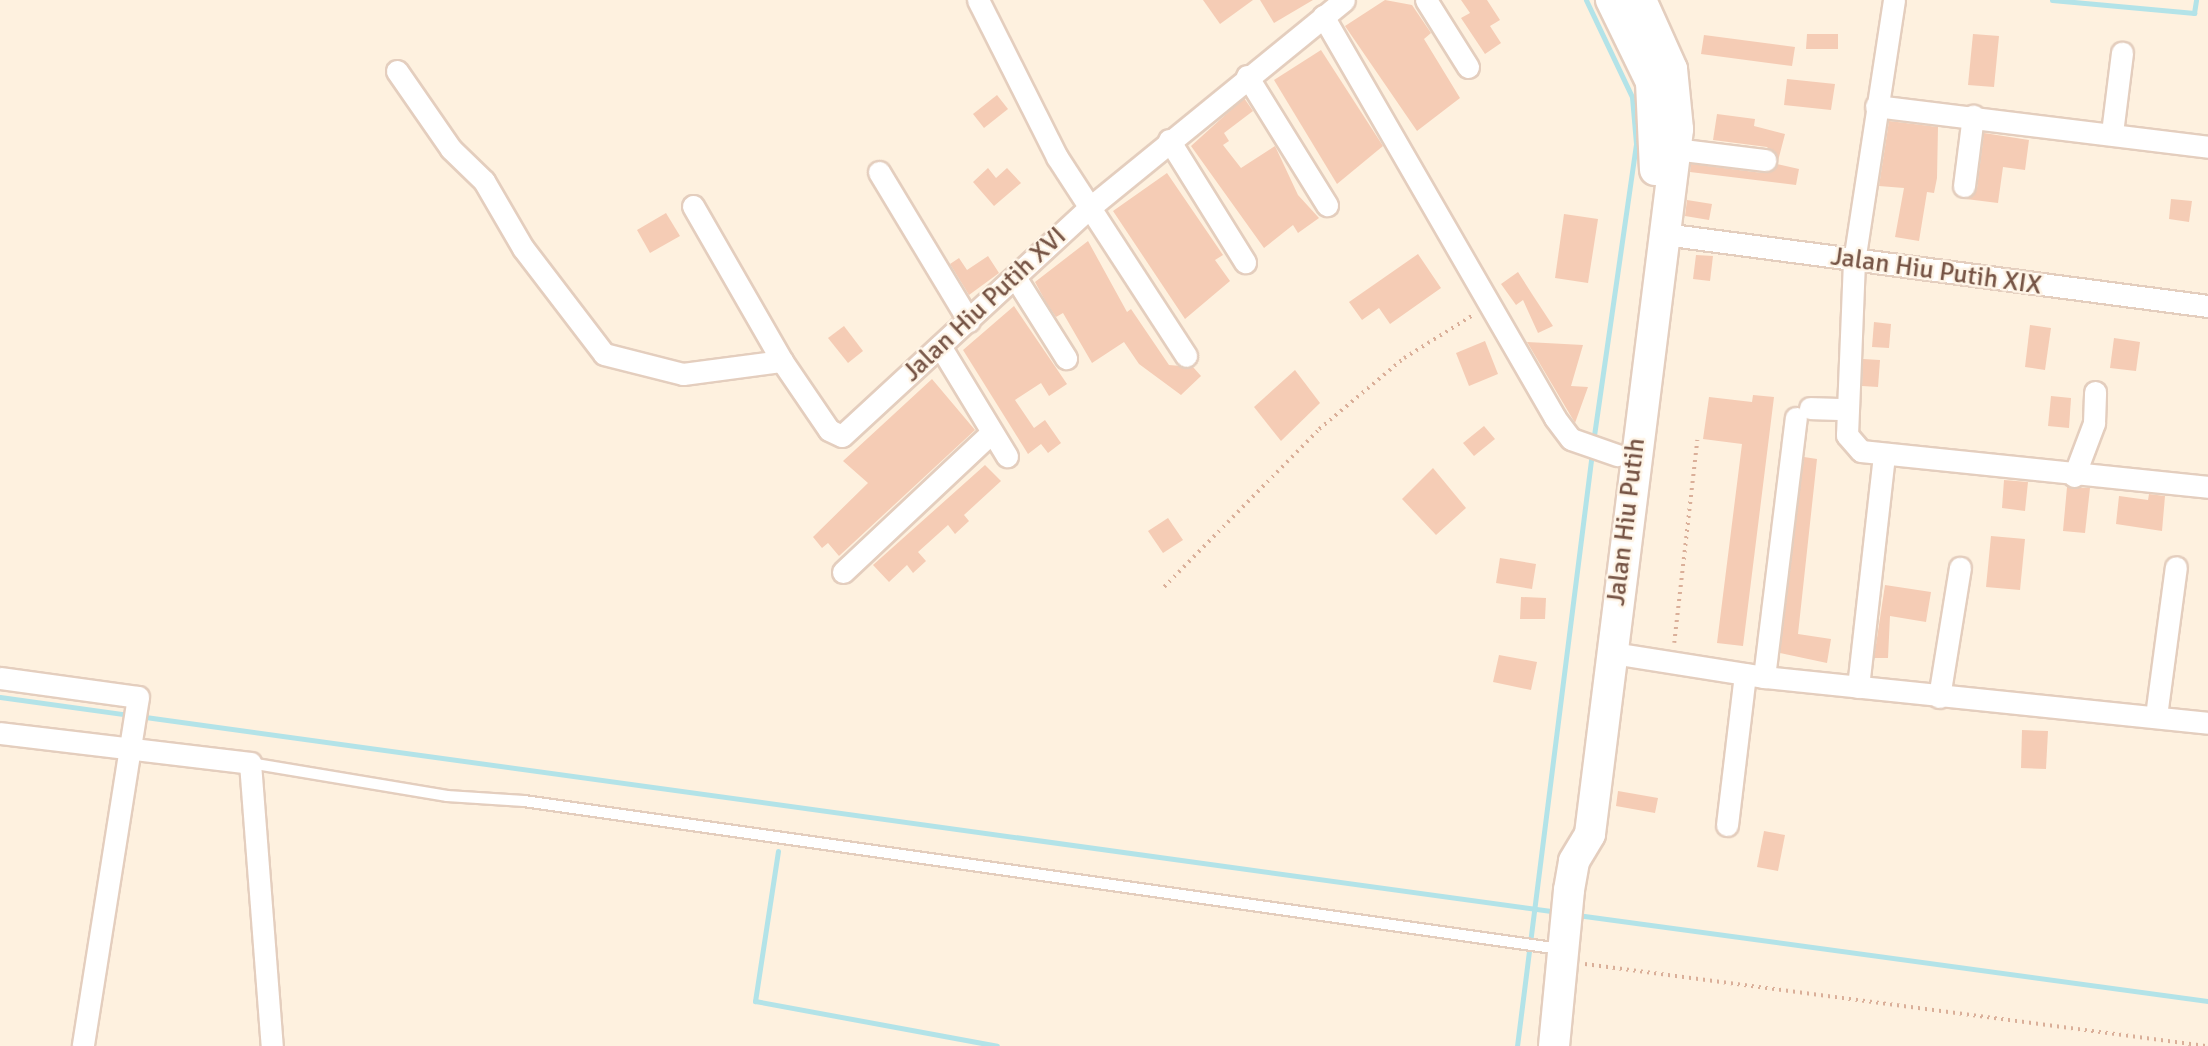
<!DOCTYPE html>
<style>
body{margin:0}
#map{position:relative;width:2208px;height:1046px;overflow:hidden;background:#fef1df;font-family:Signika,sans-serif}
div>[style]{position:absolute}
.stream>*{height:5px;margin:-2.5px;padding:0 2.5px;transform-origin:2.5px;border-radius:2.5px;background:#b3e3e8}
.building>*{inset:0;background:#f5ccb5}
.path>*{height:3.5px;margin-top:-1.75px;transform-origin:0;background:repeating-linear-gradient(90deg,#daaf99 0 2px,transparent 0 7px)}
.roads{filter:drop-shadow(2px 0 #e4cebe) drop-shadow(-2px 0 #e4cebe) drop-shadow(0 2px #e4cebe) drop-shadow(0 -2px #e4cebe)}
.lane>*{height:10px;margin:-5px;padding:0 5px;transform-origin:5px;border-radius:5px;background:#fff}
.street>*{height:21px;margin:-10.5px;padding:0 10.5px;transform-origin:10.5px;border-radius:10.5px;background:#fff}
.secondary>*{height:30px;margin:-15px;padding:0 15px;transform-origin:15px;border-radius:15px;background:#fff}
span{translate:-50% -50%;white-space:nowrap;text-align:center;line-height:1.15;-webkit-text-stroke:5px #fff5e7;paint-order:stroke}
.street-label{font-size:26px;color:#765445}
</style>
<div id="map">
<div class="stream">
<div style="left:1586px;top:0;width:107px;rotate:64.6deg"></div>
<div style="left:1632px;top:97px;width:47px;rotate:85.1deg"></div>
<div style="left:1636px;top:144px;width:301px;rotate:98.2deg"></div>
<div style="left:2052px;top:0;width:143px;rotate:5.2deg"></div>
<div style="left:2194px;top:13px;width:13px;rotate:-81deg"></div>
<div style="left:0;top:697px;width:130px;rotate:7.9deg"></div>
<div style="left:138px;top:716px;width:1432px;rotate:7.86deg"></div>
<div style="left:778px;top:851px;width:152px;rotate:98.7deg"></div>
<div style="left:755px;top:1001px;width:246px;rotate:10.5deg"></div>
<div style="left:1577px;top:915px;width:637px;rotate:7.76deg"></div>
<div style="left:1517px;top:1046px;width:599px;rotate:-82.8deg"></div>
</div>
<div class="building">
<div style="clip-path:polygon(1203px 0,1253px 0,1220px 24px)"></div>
<div style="clip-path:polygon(1260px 0,1313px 0,1274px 23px)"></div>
<div style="clip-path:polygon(1385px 0,1412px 5px,1431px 33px,1424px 39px,1460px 98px,1417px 131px,1345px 26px)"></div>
<div style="clip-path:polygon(1461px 0,1487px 0,1500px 20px,1490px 26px,1501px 43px,1485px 54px,1461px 18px,1470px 13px)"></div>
<div style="clip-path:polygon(1807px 34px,1838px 34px,1838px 49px,1806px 49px)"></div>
<div style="clip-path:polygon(1973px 34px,1999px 36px,1994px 87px,1968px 85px)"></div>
<div style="clip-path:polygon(1704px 35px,1795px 47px,1792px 66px,1701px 54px)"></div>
<div style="clip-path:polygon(1321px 50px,1383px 146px,1337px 184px,1274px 80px)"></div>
<div style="clip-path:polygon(1787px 79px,1835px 84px,1831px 110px,1784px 105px)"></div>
<div style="clip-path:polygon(997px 95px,1008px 109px,984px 128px,973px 114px)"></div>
<div style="clip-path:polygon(1244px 98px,1253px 111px,1224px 133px,1229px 141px,1223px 145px,1241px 168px,1275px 146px,1298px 195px,1319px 218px,1298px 233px,1293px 225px,1264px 248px,1191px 146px)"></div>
<div style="clip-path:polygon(1717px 114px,1755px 119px,1754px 126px,1785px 134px,1778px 161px,1767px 147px,1713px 140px)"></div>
<div style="clip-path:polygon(1889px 121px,1938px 127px,1937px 178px,1934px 193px,1927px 192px,1919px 241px,1895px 237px,1904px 188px,1879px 186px)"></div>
<div style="clip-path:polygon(1984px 133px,2029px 140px,2025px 170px,2003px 167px,1998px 203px,1966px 199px,1977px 188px)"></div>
<div style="clip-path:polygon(1691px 164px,1763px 173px,1777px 164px,1799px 169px,1796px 185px,1690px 172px)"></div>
<div style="clip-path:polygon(988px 168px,996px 178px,1007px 168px,1021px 183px,994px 206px,973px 182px)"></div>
<div style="clip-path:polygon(1167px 173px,1223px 255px,1215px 260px,1230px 281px,1185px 319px,1113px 211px)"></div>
<div style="clip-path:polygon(2171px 199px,2192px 201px,2189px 222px,2169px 219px)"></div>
<div style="clip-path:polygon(1687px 200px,1712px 204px,1709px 220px,1685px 216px)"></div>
<div style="clip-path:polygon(666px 213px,680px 236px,650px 253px,637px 230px)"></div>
<div style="clip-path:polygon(1564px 214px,1598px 219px,1588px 283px,1555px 278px)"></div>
<div style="clip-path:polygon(1088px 241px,1127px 312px,1131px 309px,1169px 365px,1193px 367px,1201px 376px,1181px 395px,1139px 364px,1124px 342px,1092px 363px,1063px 313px,1056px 317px,1047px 304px,1035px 282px)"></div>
<div style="clip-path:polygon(1418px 254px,1441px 288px,1390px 324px,1379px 308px,1362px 320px,1349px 302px)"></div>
<div style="clip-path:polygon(1696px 255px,1713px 256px,1710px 281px,1693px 279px)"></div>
<div style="clip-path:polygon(988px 256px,999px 273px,969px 295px,950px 264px,959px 258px,967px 270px)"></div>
<div style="clip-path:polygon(1518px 272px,1532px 294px,1553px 326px,1538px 333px,1523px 300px,1516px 305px,1501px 284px)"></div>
<div style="clip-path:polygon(1014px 306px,1067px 384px,1049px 396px,1041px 383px,1015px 400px,1034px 428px,1045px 420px,1061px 443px,1048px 453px,1041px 444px,1028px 454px,963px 350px)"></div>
<div style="clip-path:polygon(1874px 322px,1891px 324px,1889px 348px,1872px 347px)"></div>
<div style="clip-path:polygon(2030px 325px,2051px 328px,2045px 370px,2025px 367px)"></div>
<div style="clip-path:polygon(844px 326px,863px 351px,848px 363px,828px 338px)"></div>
<div style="clip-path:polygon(2114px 338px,2140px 342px,2136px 371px,2110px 368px)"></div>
<div style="clip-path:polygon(1485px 341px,1498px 374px,1469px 386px,1456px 353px)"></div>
<div style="clip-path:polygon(1527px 342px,1583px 345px,1571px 386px,1588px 387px,1575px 423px)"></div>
<div style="clip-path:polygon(1863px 359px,1880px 360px,1878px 387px,1862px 386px)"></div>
<div style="clip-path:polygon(1295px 370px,1320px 403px,1281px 441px,1254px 407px)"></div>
<div style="clip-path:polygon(932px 379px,975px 430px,839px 556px,828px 543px,822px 548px,813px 537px,868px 483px,843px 461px)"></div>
<div style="clip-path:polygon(1753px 395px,1774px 397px,1743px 646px,1717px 643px,1742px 444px,1703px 439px,1709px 397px,1752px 402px)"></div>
<div style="clip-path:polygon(2051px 396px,2071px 398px,2069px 428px,2048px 426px)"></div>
<div style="clip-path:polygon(1484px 426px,1495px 439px,1474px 456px,1463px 443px)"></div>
<div style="clip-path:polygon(1804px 457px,1817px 459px,1798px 634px,1831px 639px,1827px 663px,1780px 653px)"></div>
<div style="clip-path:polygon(985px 465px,1001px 481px,964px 515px,969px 521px,955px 534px,948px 525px,918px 552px,926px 561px,913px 573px,907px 565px,889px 582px,873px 565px)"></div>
<div style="clip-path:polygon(1433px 468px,1466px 508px,1436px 535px,1402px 499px)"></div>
<div style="clip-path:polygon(2004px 480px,2028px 482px,2025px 511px,2002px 508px)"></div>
<div style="clip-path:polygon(2067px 487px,2090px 488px,2085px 533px,2063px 531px)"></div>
<div style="clip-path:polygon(2149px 494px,2165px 496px,2162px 531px,2116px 524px,2119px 496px,2148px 500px)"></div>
<div style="clip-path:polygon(1168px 518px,1183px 540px,1163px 553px,1148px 531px)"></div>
<div style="clip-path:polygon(1991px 536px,2025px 539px,2020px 590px,1986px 587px)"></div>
<div style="clip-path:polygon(1500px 558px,1536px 564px,1532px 589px,1496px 583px)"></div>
<div style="clip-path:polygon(1885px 585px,1931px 592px,1926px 622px,1890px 616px,1888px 658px,1874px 658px)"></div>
<div style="clip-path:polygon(1521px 597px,1546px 598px,1545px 619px,1520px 619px)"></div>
<div style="clip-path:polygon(1499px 655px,1537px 662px,1531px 690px,1493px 682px)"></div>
<div style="clip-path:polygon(2022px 730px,2048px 731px,2046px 769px,2021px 768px)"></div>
<div style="clip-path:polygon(1618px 791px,1658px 798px,1655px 813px,1616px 806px)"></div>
<div style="clip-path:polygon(1764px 831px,1785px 835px,1778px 871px,1757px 867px)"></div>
</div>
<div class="path">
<div style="left:1164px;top:587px;width:221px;rotate:-45.5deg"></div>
<div style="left:1319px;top:429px;width:111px;rotate:-39.9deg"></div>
<div style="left:1404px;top:358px;width:81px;rotate:-31.9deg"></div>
<div style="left:1674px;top:643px;width:204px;rotate:-83.5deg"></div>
<div style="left:1585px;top:964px;width:626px;rotate:7.52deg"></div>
</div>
<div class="roads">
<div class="lane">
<div style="left:250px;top:763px;width:200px;rotate:9.5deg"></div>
<div style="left:447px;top:796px;width:77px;rotate:3.7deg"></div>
<div style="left:524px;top:801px;width:1047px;rotate:8.13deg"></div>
</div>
<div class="street">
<div style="left:978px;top:0;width:176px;rotate:63.3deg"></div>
<div style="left:1057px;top:157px;width:237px;rotate:57deg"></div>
<div style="left:1426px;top:0;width:79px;rotate:57.9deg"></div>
<div style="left:1894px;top:0;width:264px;rotate:98.7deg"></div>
<div style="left:1854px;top:261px;width:174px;rotate:92.3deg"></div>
<div style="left:1847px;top:435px;width:21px;rotate:49deg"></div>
<div style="left:1861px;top:451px;width:349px;rotate:5.9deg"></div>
<div style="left:1323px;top:16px;width:464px;rotate:60deg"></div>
<div style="left:1555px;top:418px;width:26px;rotate:53deg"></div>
<div style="left:1571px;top:439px;width:49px;rotate:19.2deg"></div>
<div style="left:397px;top:71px;width:95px;rotate:55.3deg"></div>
<div style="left:451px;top:149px;width:46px;rotate:44.1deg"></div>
<div style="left:484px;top:181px;width:78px;rotate:59.8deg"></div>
<div style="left:523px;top:248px;width:133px;rotate:52.6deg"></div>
<div style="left:604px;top:354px;width:81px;rotate:14.2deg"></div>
<div style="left:683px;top:374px;width:100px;rotate:-7.5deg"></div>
<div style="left:1247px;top:76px;width:152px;rotate:58.2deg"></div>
<div style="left:1876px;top:106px;width:335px;rotate:7deg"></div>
<div style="left:2112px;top:133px;width:81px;rotate:-82.9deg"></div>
<div style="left:1169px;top:140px;width:144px;rotate:58.1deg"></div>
<div style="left:1675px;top:149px;width:91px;rotate:7deg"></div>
<div style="left:879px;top:172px;width:174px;rotate:58.9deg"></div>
<div style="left:1964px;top:186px;width:71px;rotate:-82.7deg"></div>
<div style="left:693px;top:206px;width:179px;rotate:60.1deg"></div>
<div style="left:782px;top:361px;width:83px;rotate:55.7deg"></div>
<div style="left:829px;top:430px;width:14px;rotate:25deg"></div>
<div style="left:842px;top:436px;width:335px;rotate:-42.7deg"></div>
<div style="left:1088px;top:209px;width:330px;rotate:-39.2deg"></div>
<div style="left:1664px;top:234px;width:549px;rotate:7.54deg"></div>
<div style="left:1015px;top:277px;width:96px;rotate:57.8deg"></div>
<div style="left:940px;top:346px;width:129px;rotate:58.7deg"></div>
<div style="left:1810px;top:408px;width:34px;rotate:2deg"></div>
<div style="left:2074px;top:476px;width:57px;rotate:-69.3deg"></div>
<div style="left:2094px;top:423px;width:31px;rotate:-88deg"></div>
<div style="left:843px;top:572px;width:204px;rotate:-43.2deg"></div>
<div style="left:1613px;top:653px;width:153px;rotate:9deg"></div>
<div style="left:1764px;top:677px;width:446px;rotate:5.9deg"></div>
<div style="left:1764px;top:677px;width:261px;rotate:-83deg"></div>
<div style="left:0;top:678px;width:139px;rotate:7.8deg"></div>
<div style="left:138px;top:697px;width:353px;rotate:99deg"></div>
<div style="left:1858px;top:687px;width:234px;rotate:-83.6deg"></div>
<div style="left:1939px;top:697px;width:131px;rotate:-80.8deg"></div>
<div style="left:2156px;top:716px;width:150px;rotate:-82.4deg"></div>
<div style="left:0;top:733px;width:252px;rotate:6.8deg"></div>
<div style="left:250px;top:763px;width:284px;rotate:85.6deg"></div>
<div style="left:1727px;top:825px;width:152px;rotate:-83.2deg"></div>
</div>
<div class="secondary">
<div style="left:1611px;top:0;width:91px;rotate:64deg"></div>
<div style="left:1651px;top:82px;width:88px;rotate:87.4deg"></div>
<div style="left:1554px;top:1046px;width:157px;rotate:-84.5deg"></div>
<div style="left:1569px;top:890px;width:29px;rotate:-80deg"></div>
<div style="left:1574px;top:861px;width:31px;rotate:-59deg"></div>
<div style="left:1590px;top:834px;width:710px;rotate:-82.88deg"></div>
<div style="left:1678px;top:129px;width:60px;rotate:-95.7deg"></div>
<div style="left:1672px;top:69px;width:76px;rotate:-114.2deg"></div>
</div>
</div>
<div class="street-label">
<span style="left:1936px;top:272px;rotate:8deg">Jalan Hiu Putih XIX</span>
<span style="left:985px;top:305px;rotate:-43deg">Jalan Hiu Putih XVI</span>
<span style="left:1627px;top:522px;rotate:-83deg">Jalan Hiu Putih</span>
</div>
</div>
